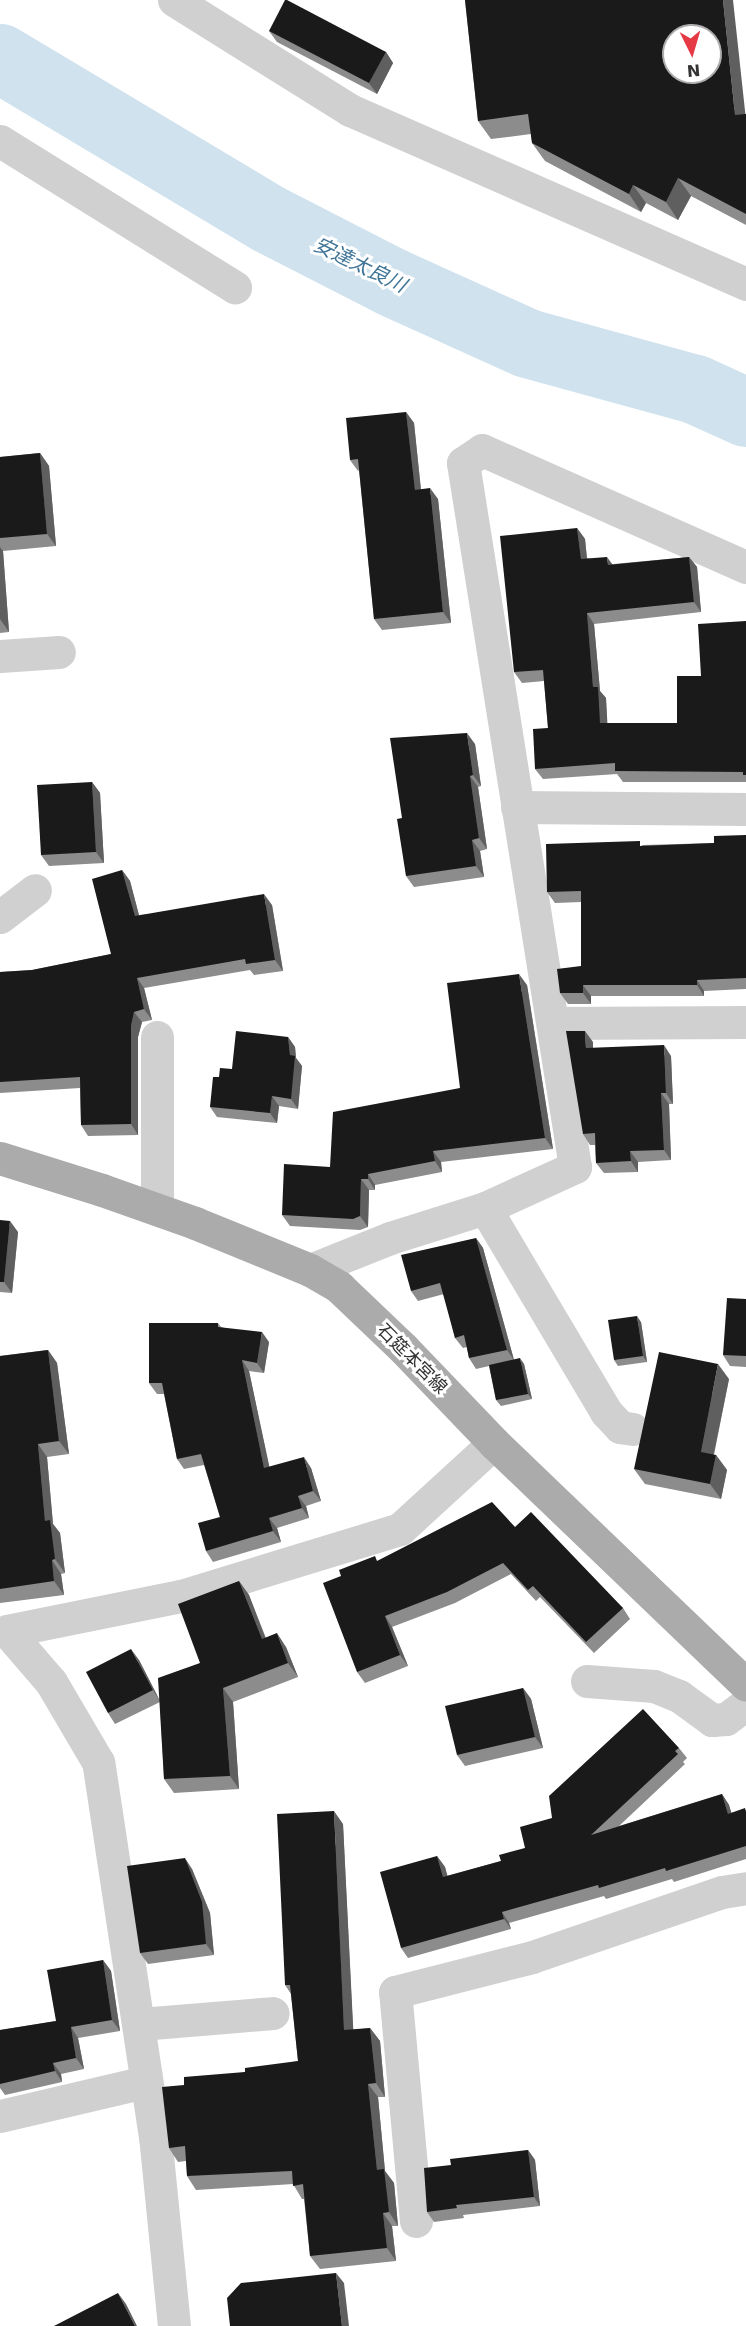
<!DOCTYPE html>
<meta charset="utf-8">
<style>
body{margin:0}
#map{position:relative;width:746px;height:2326px;overflow:hidden;background:#fff;font-family:"DejaVu Sans","Noto Sans JP",sans-serif}
div>[style]{position:absolute}
.river>*{height:69px;margin:-34.5px;padding:0 34.5px;transform-origin:34.5px;border-radius:34.5px;background:#cfe2ee}
.minor>*{height:33px;margin:-16.5px;padding:0 16.5px;transform-origin:16.5px;border-radius:16.5px;background:#d0d0d0}
.major>*{height:33px;margin:-16.5px;padding:0 16.5px;transform-origin:16.5px;border-radius:16.5px;background:#ababab}
.wall>*{inset:0;background:#8c8c8c}
.shaded-wall>*{inset:0;background:#5f5f5f}
.building>*{inset:0;background:#1a1a1a}
span{translate:-50% -50%;white-space:nowrap;text-align:center;line-height:1.15;-webkit-text-stroke:6px #fff;paint-order:stroke}
.street-label{font-size:18px;color:#333}
.water-label{font-size:20px;color:#3f7597;font-style:italic}
.north{position:absolute;left:662px;top:24px;width:60px;height:60px;box-sizing:border-box;background:#fff;border:2px solid #adadad;border-radius:50%;rotate:175deg;font-size:16px;font-weight:700;line-height:24px;text-align:center;color:#333}
.north::after{content:'';display:block;margin:auto;width:21px;height:27px;background:#e63946;clip-path:polygon(50% 0,100% 100%,50% 72%,0 100%)}
</style>
<div id="map">
<div class="river">
<div style="left:0;top:58px;width:313px;rotate:30.9deg"></div>
<div style="left:269px;top:219px;width:138px;rotate:27.1deg"></div>
<div style="left:392px;top:282px;width:148px;rotate:24.3deg"></div>
<div style="left:527px;top:343px;width:174px;rotate:15.3deg"></div>
<div style="left:695px;top:389px;width:56px;rotate:24.3deg"></div>
</div>
<div class="minor">
<div style="left:174px;top:0;width:208px;rotate:32deg"></div>
<div style="left:350px;top:110px;width:433px;rotate:23.7deg"></div>
<div style="left:0;top:141px;width:277px;rotate:31.9deg"></div>
<div style="left:0;top:656px;width:59px;rotate:-3.9deg"></div>
<div style="left:517px;top:807px;width:229px;rotate:0.5deg"></div>
<div style="left:0;top:917px;width:44px;rotate:-37.6deg"></div>
<div style="left:553px;top:1023px;width:193px;rotate:-0.3deg"></div>
<div style="left:157px;top:1037px;width:172px;rotate:90deg"></div>
<div style="left:485px;top:1208px;width:237px;rotate:59.3deg"></div>
<div style="left:606px;top:1412px;width:21px;rotate:47deg"></div>
<div style="left:620px;top:1427px;width:13px;rotate:9deg"></div>
<div style="left:310px;top:1270px;width:86px;rotate:-21.8deg"></div>
<div style="left:390px;top:1238px;width:100px;rotate:-17.5deg"></div>
<div style="left:485px;top:1208px;width:99px;rotate:-24.5deg"></div>
<div style="left:575px;top:1167px;width:713px;rotate:-99.04deg"></div>
<div style="left:463px;top:463px;width:23px;rotate:-34deg"></div>
<div style="left:482px;top:450px;width:289px;rotate:23.9deg"></div>
<div style="left:587px;top:1681px;width:67px;rotate:4.3deg"></div>
<div style="left:654px;top:1686px;width:27px;rotate:22deg"></div>
<div style="left:679px;top:1696px;width:41px;rotate:36deg"></div>
<div style="left:712px;top:1720px;width:14px;rotate:-4deg"></div>
<div style="left:726px;top:1719px;width:25px;rotate:-37deg"></div>
<div style="left:140px;top:2024px;width:133px;rotate:-4.7deg"></div>
<div style="left:0;top:2116px;width:149px;rotate:-13.2deg"></div>
<div style="left:416px;top:2221px;width:230px;rotate:-95.2deg"></div>
<div style="left:395px;top:1992px;width:141px;rotate:-14.3deg"></div>
<div style="left:532px;top:1957px;width:201px;rotate:-18.9deg"></div>
<div style="left:722px;top:1892px;width:24px;rotate:-9deg"></div>
<div style="left:174px;top:2326px;width:190px;rotate:-95.7deg"></div>
<div style="left:155px;top:2137px;width:379px;rotate:-98.6deg"></div>
<div style="left:98px;top:1762px;width:93px;rotate:-120.4deg"></div>
<div style="left:51px;top:1682px;width:67px;rotate:-130.8deg"></div>
<div style="left:7px;top:1631px;width:177px;rotate:-11.4deg"></div>
<div style="left:181px;top:1596px;width:229px;rotate:-17deg"></div>
<div style="left:400px;top:1529px;width:127px;rotate:-42.5deg"></div>
</div>
<div class="major">
<div style="left:0;top:1158px;width:107px;rotate:17.4deg"></div>
<div style="left:102px;top:1190px;width:99px;rotate:19.5deg"></div>
<div style="left:195px;top:1223px;width:124px;rotate:22.2deg"></div>
<div style="left:310px;top:1270px;width:34px;rotate:30deg"></div>
<div style="left:339px;top:1287px;width:88px;rotate:43.6deg"></div>
<div style="left:403px;top:1348px;width:132px;rotate:46.2deg"></div>
<div style="left:494px;top:1443px;width:349px;rotate:43.8deg"></div>
</div>
<div class="wall">
<div style="clip-path:polygon(465px 0,746px 114px,746px 225px,691px 196px,678px 220px,646px 203px,641px 212px,545px 161px,532px 143px,531px 134px,491px 139px,478px 121px)"></div>
<div style="clip-path:polygon(269px 31px,386px 52px,393px 63px,377px 94px,277px 42px)"></div>
<div style="clip-path:polygon(406px 412px,414px 423px,421px 489px,438px 499px,451px 623px,382px 630px,374px 619px,359px 470px,358px 471px,350px 460px)"></div>
<div style="clip-path:polygon(40px 453px,49px 466px,56px 546px,3px 551px,9px 632px,0 633px,0 457px)"></div>
<div style="clip-path:polygon(577px 528px,585px 539px,587px 558px,613px 564px,689px 557px,697px 567px,701px 612px,594px 624px,600px 691px,606px 698px,607px 723px,677px 723px,701px 676px,746px 621px,746px 782px,623px 782px,617px 774px,543px 779px,535px 769px,548px 728px,544px 681px,522px 683px,514px 672px)"></div>
<div style="clip-path:polygon(475px 744px,481px 786px,478px 787px,487px 849px,480px 851px,484px 877px,414px 887px,406px 876px,402px 818px)"></div>
<div style="clip-path:polygon(92px 782px,100px 793px,104px 863px,49px 866px,41px 855px)"></div>
<div style="clip-path:polygon(746px 835px,746px 989px,704px 991px,704px 996px,591px 996px,591px 1004px,568px 1004px,560px 993px,581px 966px,581px 902px,555px 903px,547px 892px,643px 845px,714px 843px)"></div>
<div style="clip-path:polygon(122px 870px,130px 881px,139px 915px,272px 905px,283px 971px,254px 975px,250px 970px,144px 988px,152px 1020px,142px 1022px,138px 1037px,138px 1135px,88px 1136px,81px 1125px,80px 1088px,0 1093px,0 972px,32px 970px,111px 954px)"></div>
<div style="clip-path:polygon(527px 985px,553px 1149px,441px 1162px,442px 1172px,375px 1185px,375px 1190px,369px 1190px,368px 1227px,360px 1230px,290px 1226px,282px 1215px,330px 1167px,460px 1088px)"></div>
<div style="clip-path:polygon(288px 1037px,295px 1047px,296px 1058px,302px 1066px,298px 1109px,279px 1106px,277px 1123px,217px 1117px,210px 1107px,219px 1077px)"></div>
<div style="clip-path:polygon(593px 1042px,593px 1048px,671px 1056px,673px 1104px,669px 1104px,671px 1160px,638px 1162px,638px 1172px,604px 1173px,596px 1163px,595px 1145px,590px 1145px,583px 1134px)"></div>
<div style="clip-path:polygon(0 1220px,18px 1232px,12px 1293px,0 1292px)"></div>
<div style="clip-path:polygon(476px 1238px,483px 1248px,514px 1360px,524px 1364px,532px 1399px,501px 1406px,496px 1400px,489px 1366px,476px 1369px,469px 1358px,467px 1347px,463px 1348px,455px 1338px,444px 1294px,418px 1301px,411px 1291px)"></div>
<div style="clip-path:polygon(746px 1299px,746px 1367px,730px 1366px,723px 1355px)"></div>
<div style="clip-path:polygon(641px 1322px,647px 1362px,618px 1366px,614px 1360px)"></div>
<div style="clip-path:polygon(218px 1323px,221px 1327px,269px 1342px,264px 1373px,249px 1371px,269px 1467px,311px 1468px,321px 1501px,306px 1506px,309px 1518px,277px 1528px,281px 1542px,213px 1562px,206px 1551px,220px 1517px,204px 1465px,184px 1469px,177px 1459px,164px 1394px,157px 1394px,149px 1383px)"></div>
<div style="clip-path:polygon(48px 1350px,57px 1363px,69px 1454px,47px 1457px,53px 1524px,60px 1533px,65px 1573px,61px 1574px,64px 1595px,0 1603px,0 1356px)"></div>
<div style="clip-path:polygon(729px 1379px,714px 1455px,716px 1455px,727px 1470px,721px 1499px,645px 1484px,634px 1469px)"></div>
<div style="clip-path:polygon(515px 1527px,623px 1608px,630px 1619px,594px 1653px,540px 1597px,536px 1601px,511px 1574px,455px 1603px,392px 1627px,408px 1666px,365px 1683px,357px 1672px,378px 1561px)"></div>
<div style="clip-path:polygon(239px 1581px,249px 1595px,266px 1638px,286px 1647px,298px 1677px,233px 1702px,239px 1789px,174px 1793px,164px 1779px,160px 1702px,115px 1724px,108px 1713px,139px 1660px,159px 1699px,200px 1663px)"></div>
<div style="clip-path:polygon(523px 1688px,531px 1699px,543px 1748px,465px 1766px,457px 1755px)"></div>
<div style="clip-path:polygon(679px 1748px,687px 1758px,683px 1762px,685px 1764px,619px 1826px,722px 1794px,729px 1805px,731px 1813px,746px 1810px,746px 1859px,674px 1882px,672px 1879px,606px 1899px,604px 1896px,509px 1923px,511px 1929px,408px 1958px,401px 1948px,437px 1856px,445px 1867px,447px 1876px,501px 1861px,525px 1848px,552px 1818px)"></div>
<div style="clip-path:polygon(343px 1824px,353px 2030px,370px 2028px,380px 2041px,385px 2097px,378px 2097px,385px 2171px,394px 2183px,398px 2226px,392px 2226px,396px 2261px,320px 2269px,310px 2256px,304px 2199px,302px 2199px,293px 2184px,196px 2190px,187px 2176px,186px 2161px,178px 2162px,169px 2148px,184px 2085px,298px 2061px,291px 1994px,285px 1985px)"></div>
<div style="clip-path:polygon(192px 1869px,210px 1913px,214px 1955px,148px 1964px,140px 1953px)"></div>
<div style="clip-path:polygon(103px 1960px,111px 1971px,120px 2031px,78px 2038px,84px 2069px,61px 2074px,62px 2082px,5px 2095px,0 2088px,0 2030px,56px 2021px)"></div>
<div style="clip-path:polygon(528px 2150px,535px 2160px,540px 2206px,463px 2215px,464px 2218px,434px 2222px,427px 2212px,451px 2165px)"></div>
</div>
<div class="shaded-wall">
<div style="clip-path:polygon(723px 0,733px 0,746px 120px,735px 115px)"></div>
<div style="clip-path:polygon(386px 52px,393px 63px,377px 94px,369px 83px)"></div>
<div style="clip-path:polygon(678px 178px,691px 196px,678px 220px,666px 202px)"></div>
<div style="clip-path:polygon(633px 185px,646px 203px,641px 212px,629px 194px)"></div>
<div style="clip-path:polygon(406px 412px,414px 423px,422px 501px,415px 490px)"></div>
<div style="clip-path:polygon(40px 453px,49px 466px,56px 546px,47px 534px)"></div>
<div style="clip-path:polygon(430px 488px,438px 499px,451px 623px,443px 612px)"></div>
<div style="clip-path:polygon(577px 528px,585px 539px,588px 570px,581px 559px)"></div>
<div style="clip-path:polygon(0 547px,3px 551px,9px 632px,0 619px)"></div>
<div style="clip-path:polygon(607px 557px,615px 568px,608px 565px)"></div>
<div style="clip-path:polygon(689px 557px,697px 567px,701px 612px,694px 602px)"></div>
<div style="clip-path:polygon(587px 613px,594px 624px,600px 691px,606px 698px,608px 734px,600px 723px,593px 687px)"></div>
<div style="clip-path:polygon(467px 733px,475px 744px,481px 786px,473px 775px)"></div>
<div style="clip-path:polygon(470px 776px,478px 787px,487px 849px,479px 838px)"></div>
<div style="clip-path:polygon(92px 782px,100px 793px,104px 863px,96px 852px)"></div>
<div style="clip-path:polygon(472px 840px,480px 851px,484px 877px,476px 866px)"></div>
<div style="clip-path:polygon(122px 870px,130px 881px,142px 927px,135px 916px)"></div>
<div style="clip-path:polygon(264px 894px,272px 905px,283px 971px,275px 960px)"></div>
<div style="clip-path:polygon(519px 974px,527px 985px,553px 1149px,545px 1138px)"></div>
<div style="clip-path:polygon(137px 978px,144px 988px,152px 1020px,144px 1009px)"></div>
<div style="clip-path:polygon(697px 980px,704px 991px,704px 996px,697px 985px)"></div>
<div style="clip-path:polygon(583px 985px,591px 996px,591px 1004px,583px 993px)"></div>
<div style="clip-path:polygon(134px 1012px,142px 1022px,138px 1037px,138px 1135px,131px 1124px,131px 1026px)"></div>
<div style="clip-path:polygon(585px 1031px,593px 1042px,593px 1059px,586px 1048px)"></div>
<div style="clip-path:polygon(288px 1037px,295px 1047px,296px 1058px,302px 1066px,298px 1109px,291px 1099px,290px 1055px)"></div>
<div style="clip-path:polygon(664px 1045px,671px 1056px,673px 1104px,666px 1093px)"></div>
<div style="clip-path:polygon(661px 1093px,669px 1104px,671px 1160px,664px 1150px)"></div>
<div style="clip-path:polygon(272px 1096px,279px 1106px,277px 1123px,270px 1113px)"></div>
<div style="clip-path:polygon(433px 1151px,441px 1162px,442px 1172px,435px 1161px)"></div>
<div style="clip-path:polygon(630px 1151px,638px 1162px,638px 1172px,631px 1161px)"></div>
<div style="clip-path:polygon(368px 1174px,375px 1185px,375px 1190px,368px 1179px)"></div>
<div style="clip-path:polygon(361px 1179px,369px 1190px,368px 1227px,360px 1216px)"></div>
<div style="clip-path:polygon(10px 1221px,18px 1232px,12px 1293px,4px 1282px)"></div>
<div style="clip-path:polygon(476px 1238px,483px 1248px,514px 1360px,507px 1350px)"></div>
<div style="clip-path:polygon(637px 1316px,641px 1322px,647px 1362px,643px 1356px)"></div>
<div style="clip-path:polygon(262px 1332px,269px 1342px,264px 1373px,257px 1363px)"></div>
<div style="clip-path:polygon(48px 1350px,57px 1363px,69px 1454px,59px 1441px)"></div>
<div style="clip-path:polygon(520px 1358px,524px 1364px,532px 1399px,528px 1394px)"></div>
<div style="clip-path:polygon(242px 1360px,249px 1371px,272px 1479px,264px 1468px)"></div>
<div style="clip-path:polygon(718px 1364px,729px 1379px,711px 1467px,701px 1452px)"></div>
<div style="clip-path:polygon(38px 1444px,47px 1457px,53px 1524px,60px 1533px,65px 1573px,55px 1559px,45px 1521px)"></div>
<div style="clip-path:polygon(716px 1455px,727px 1470px,721px 1499px,710px 1484px)"></div>
<div style="clip-path:polygon(304px 1457px,311px 1468px,321px 1501px,313px 1491px)"></div>
<div style="clip-path:polygon(298px 1496px,306px 1506px,309px 1518px,302px 1508px)"></div>
<div style="clip-path:polygon(269px 1518px,277px 1528px,281px 1542px,273px 1531px)"></div>
<div style="clip-path:polygon(52px 1560px,61px 1574px,64px 1595px,54px 1581px)"></div>
<div style="clip-path:polygon(239px 1581px,249px 1595px,271px 1653px,262px 1639px)"></div>
<div style="clip-path:polygon(385px 1616px,392px 1627px,408px 1666px,400px 1655px)"></div>
<div style="clip-path:polygon(277px 1633px,286px 1647px,298px 1677px,288px 1663px)"></div>
<div style="clip-path:polygon(131px 1649px,139px 1660px,160px 1701px,153px 1690px)"></div>
<div style="clip-path:polygon(223px 1688px,233px 1702px,239px 1789px,230px 1776px)"></div>
<div style="clip-path:polygon(523px 1688px,531px 1699px,543px 1748px,535px 1737px)"></div>
<div style="clip-path:polygon(722px 1794px,729px 1805px,735px 1824px,728px 1814px)"></div>
<div style="clip-path:polygon(334px 1811px,343px 1824px,354px 2044px,344px 2030px)"></div>
<div style="clip-path:polygon(437px 1856px,445px 1867px,451px 1888px,443px 1877px)"></div>
<div style="clip-path:polygon(185px 1858px,192px 1869px,210px 1913px,214px 1955px,206px 1944px)"></div>
<div style="clip-path:polygon(502px 1912px,509px 1923px,511px 1929px,504px 1919px)"></div>
<div style="clip-path:polygon(103px 1960px,111px 1971px,120px 2031px,112px 2020px)"></div>
<div style="clip-path:polygon(71px 2027px,78px 2038px,84px 2069px,76px 2058px)"></div>
<div style="clip-path:polygon(370px 2028px,380px 2041px,385px 2097px,376px 2083px)"></div>
<div style="clip-path:polygon(53px 2063px,61px 2074px,62px 2082px,55px 2071px)"></div>
<div style="clip-path:polygon(368px 2084px,378px 2097px,385px 2171px,394px 2183px,398px 2226px,389px 2212px,377px 2170px)"></div>
<div style="clip-path:polygon(528px 2150px,535px 2160px,540px 2206px,534px 2197px)"></div>
<div style="clip-path:polygon(383px 2213px,392px 2226px,396px 2261px,387px 2248px)"></div>
<div style="clip-path:polygon(336px 2273px,344px 2283px,349px 2326px,342px 2326px)"></div>
<div style="clip-path:polygon(118px 2293px,126px 2304px,137px 2326px,135px 2326px)"></div>
</div>
<div class="building">
<div style="clip-path:polygon(285px 0,287px 0,386px 52px,369px 83px,269px 31px)"></div>
<div style="clip-path:polygon(evenodd,465px 0,723px 0,735px 115px,746px 114px,746px 214px,678px 178px,666px 202px,633px 185px,629px 194px,532px 143px,528px 114px,478px 121px,465px 0,674px 36px,710px 36px,710px 72px,674px 72px,674px 36px)"></div>
<div style="clip-path:polygon(406px 412px,415px 490px,430px 488px,443px 612px,374px 619px,358px 459px,350px 460px,346px 418px)"></div>
<div style="clip-path:polygon(40px 453px,47px 534px,0 538px,0 457px)"></div>
<div style="clip-path:polygon(577px 528px,581px 559px,607px 557px,608px 565px,689px 557px,694px 602px,587px 613px,593px 687px,598px 687px,600px 723px,677px 723px,677px 676px,701px 676px,698px 624px,746px 621px,746px 775px,743px 775px,743px 772px,615px 771px,615px 763px,535px 769px,533px 729px,548px 728px,543px 670px,514px 672px,500px 536px)"></div>
<div style="clip-path:polygon(467px 733px,473px 775px,470px 776px,479px 838px,472px 840px,476px 866px,406px 876px,397px 819px,402px 818px,390px 738px)"></div>
<div style="clip-path:polygon(92px 782px,96px 852px,41px 855px,37px 785px)"></div>
<div style="clip-path:polygon(746px 835px,746px 978px,697px 980px,697px 985px,583px 985px,583px 993px,560px 993px,557px 969px,581px 966px,581px 891px,547px 892px,546px 844px,640px 841px,640px 846px,714px 843px,714px 836px)"></div>
<div style="clip-path:polygon(122px 870px,135px 916px,264px 894px,275px 960px,246px 964px,245px 959px,137px 978px,144px 1009px,134px 1012px,131px 1026px,131px 1124px,81px 1125px,80px 1077px,0 1082px,0 972px,32px 970px,111px 954px,92px 879px)"></div>
<div style="clip-path:polygon(519px 974px,545px 1138px,433px 1151px,435px 1161px,368px 1174px,368px 1179px,361px 1179px,360px 1216px,353px 1219px,282px 1215px,284px 1164px,330px 1167px,333px 1112px,460px 1088px,447px 983px)"></div>
<div style="clip-path:polygon(236px 1031px,288px 1037px,290px 1055px,295px 1056px,291px 1099px,272px 1096px,270px 1113px,210px 1107px,213px 1077px,219px 1077px,220px 1068px,232px 1069px)"></div>
<div style="clip-path:polygon(566px 1031px,585px 1031px,586px 1048px,664px 1045px,666px 1093px,661px 1093px,664px 1150px,630px 1151px,631px 1161px,596px 1163px,595px 1133px,583px 1134px)"></div>
<div style="clip-path:polygon(0 1220px,10px 1221px,4px 1282px,0 1282px)"></div>
<div style="clip-path:polygon(476px 1238px,507px 1350px,469px 1358px,464px 1335px,455px 1338px,440px 1283px,411px 1291px,401px 1255px)"></div>
<div style="clip-path:polygon(727px 1298px,746px 1299px,746px 1356px,723px 1355px)"></div>
<div style="clip-path:polygon(637px 1316px,643px 1356px,614px 1360px,608px 1320px)"></div>
<div style="clip-path:polygon(149px 1323px,218px 1323px,218px 1327px,262px 1332px,257px 1363px,242px 1360px,264px 1468px,304px 1457px,313px 1491px,298px 1496px,302px 1508px,269px 1518px,273px 1531px,206px 1551px,198px 1523px,220px 1517px,201px 1454px,177px 1459px,162px 1383px,149px 1383px)"></div>
<div style="clip-path:polygon(48px 1350px,59px 1441px,38px 1444px,45px 1521px,50px 1520px,55px 1559px,52px 1560px,54px 1581px,0 1589px,0 1356px)"></div>
<div style="clip-path:polygon(659px 1352px,718px 1364px,701px 1452px,716px 1455px,710px 1484px,634px 1469px)"></div>
<div style="clip-path:polygon(520px 1358px,528px 1394px,496px 1400px,489px 1365px)"></div>
<div style="clip-path:polygon(492px 1502px,515px 1527px,531px 1512px,623px 1608px,586px 1642px,533px 1586px,528px 1590px,503px 1563px,447px 1592px,385px 1616px,400px 1655px,357px 1672px,323px 1583px,341px 1576px,339px 1570px,375px 1556px,377px 1561px)"></div>
<div style="clip-path:polygon(239px 1581px,262px 1639px,277px 1633px,288px 1663px,223px 1688px,230px 1776px,164px 1779px,158px 1678px,200px 1663px,178px 1604px)"></div>
<div style="clip-path:polygon(131px 1649px,153px 1690px,108px 1713px,86px 1672px)"></div>
<div style="clip-path:polygon(523px 1688px,535px 1737px,457px 1755px,445px 1706px)"></div>
<div style="clip-path:polygon(643px 1709px,679px 1748px,675px 1751px,678px 1754px,591px 1835px,722px 1794px,728px 1814px,745px 1808px,746px 1812px,746px 1846px,666px 1871px,665px 1868px,599px 1888px,598px 1885px,502px 1912px,504px 1919px,401px 1948px,380px 1872px,437px 1856px,443px 1877px,501px 1861px,499px 1855px,525px 1848px,520px 1827px,552px 1818px,549px 1796px)"></div>
<div style="clip-path:polygon(334px 1811px,344px 2030px,370px 2028px,376px 2083px,368px 2084px,377px 2170px,384px 2169px,389px 2212px,383px 2213px,387px 2248px,310px 2256px,303px 2184px,293px 2186px,292px 2171px,187px 2176px,185px 2146px,169px 2148px,162px 2087px,184px 2085px,184px 2077px,245px 2072px,245px 2068px,298px 2061px,290px 1985px,285px 1985px,277px 1814px)"></div>
<div style="clip-path:polygon(185px 1858px,202px 1902px,206px 1944px,140px 1953px,127px 1866px)"></div>
<div style="clip-path:polygon(103px 1960px,112px 2020px,71px 2027px,76px 2058px,53px 2063px,55px 2071px,0 2084px,0 2030px,56px 2021px,47px 1970px)"></div>
<div style="clip-path:polygon(528px 2150px,534px 2197px,456px 2205px,457px 2208px,427px 2212px,424px 2168px,451px 2165px,450px 2159px)"></div>
<div style="clip-path:polygon(336px 2273px,342px 2326px,230px 2326px,227px 2298px,241px 2283px)"></div>
<div style="clip-path:polygon(118px 2293px,135px 2326px,54px 2326px)"></div>
</div>
<div class="street-label">
<span style="left:412px;top:1359px;rotate:45deg">石筵本宮線</span>
</div>
<div class="water-label">
<span style="left:360px;top:265px;rotate:26deg">安達太良川</span>
</div>
<div class="north">N</div>
</div>
